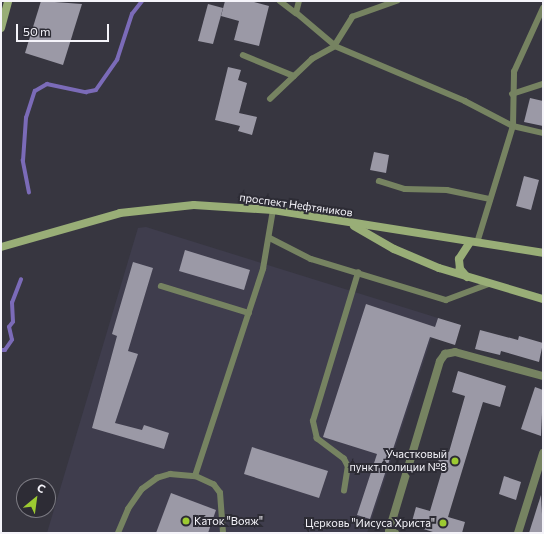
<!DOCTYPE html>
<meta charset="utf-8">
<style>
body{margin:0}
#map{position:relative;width:544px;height:534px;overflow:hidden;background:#373640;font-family:Commissioner,sans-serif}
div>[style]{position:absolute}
.built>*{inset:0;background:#3f3d4d}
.stream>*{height:3.5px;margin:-1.75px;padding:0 1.75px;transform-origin:1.75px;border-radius:1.75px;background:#7b6bb8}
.building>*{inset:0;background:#9b99a6}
.lane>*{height:5.5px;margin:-2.75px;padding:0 2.75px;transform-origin:2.75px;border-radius:2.75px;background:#768361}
.street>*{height:8px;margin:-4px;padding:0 4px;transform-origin:4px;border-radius:4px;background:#768361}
.secondary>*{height:8px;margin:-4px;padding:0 4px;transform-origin:4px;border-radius:4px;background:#99ae77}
.dots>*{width:11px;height:11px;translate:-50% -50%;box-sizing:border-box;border:2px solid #2d2c35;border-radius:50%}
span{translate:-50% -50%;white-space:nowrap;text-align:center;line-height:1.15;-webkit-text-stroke:4px #2d2c35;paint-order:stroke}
.street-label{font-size:11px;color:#f5f4fa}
.poi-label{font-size:11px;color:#f5f4fa}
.right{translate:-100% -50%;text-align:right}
.left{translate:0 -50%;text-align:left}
.frame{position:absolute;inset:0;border:2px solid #f5f4fa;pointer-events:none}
.north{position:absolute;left:16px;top:478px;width:40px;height:40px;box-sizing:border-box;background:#2d2c35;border:1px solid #7d7c84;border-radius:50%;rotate:29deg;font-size:11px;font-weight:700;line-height:16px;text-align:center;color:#f5f4fa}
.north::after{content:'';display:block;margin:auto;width:14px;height:18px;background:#9cca31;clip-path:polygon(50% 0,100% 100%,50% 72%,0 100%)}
.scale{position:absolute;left:16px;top:24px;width:93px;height:18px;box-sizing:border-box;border:2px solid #f5f4fa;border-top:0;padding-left:5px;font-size:12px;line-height:14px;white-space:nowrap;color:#f5f4fa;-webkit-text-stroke:3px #2d2c35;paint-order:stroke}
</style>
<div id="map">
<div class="built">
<div style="clip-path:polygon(146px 227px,438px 318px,367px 533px,47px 533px,138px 228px)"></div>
</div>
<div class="stream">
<div style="left:29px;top:193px;width:33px;rotate:-101deg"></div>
<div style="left:23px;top:161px;width:43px;rotate:-86deg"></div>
<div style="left:26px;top:118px;width:28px;rotate:-72deg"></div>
<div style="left:35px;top:91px;width:14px;rotate:-30deg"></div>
<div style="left:47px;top:84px;width:40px;rotate:12deg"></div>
<div style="left:86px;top:92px;width:10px;rotate:-11deg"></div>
<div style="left:96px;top:90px;width:37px;rotate:-55deg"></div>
<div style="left:117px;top:60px;width:48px;rotate:-71.9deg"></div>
<div style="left:132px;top:14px;width:16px;rotate:-52deg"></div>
<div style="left:1px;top:350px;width:4px"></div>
<div style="left:5px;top:350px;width:12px;rotate:-55deg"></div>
<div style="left:12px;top:340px;width:13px;rotate:-103deg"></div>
<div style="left:9px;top:327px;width:6px;rotate:-51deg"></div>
<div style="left:13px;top:322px;width:19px;rotate:-93deg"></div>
<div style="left:12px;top:303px;width:25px;rotate:-69deg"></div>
</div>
<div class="building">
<div style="clip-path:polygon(41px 1px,82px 4px,63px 65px,25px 53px)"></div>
<div style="clip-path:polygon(225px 1px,250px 1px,269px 6px,259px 46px,234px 40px,239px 21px,221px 16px)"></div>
<div style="clip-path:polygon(208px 4px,223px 8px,213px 44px,198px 41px)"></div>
<div style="clip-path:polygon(228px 67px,241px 70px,238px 80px,247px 83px,239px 113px,257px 117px,252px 135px,238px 131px,240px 126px,215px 120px)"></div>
<div style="clip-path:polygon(530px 98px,543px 101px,543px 126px,524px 122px)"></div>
<div style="clip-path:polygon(374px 152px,389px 155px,386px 173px,370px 170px)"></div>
<div style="clip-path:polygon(524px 176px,539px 180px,531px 210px,516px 206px)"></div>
<div style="clip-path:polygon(185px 250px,250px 270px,244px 290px,179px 271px)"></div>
<div style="clip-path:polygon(133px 262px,153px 268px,128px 351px,138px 354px,115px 423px,142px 430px,144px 425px,169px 433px,164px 449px,92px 428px,117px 336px,112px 334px)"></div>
<div style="clip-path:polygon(366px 304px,435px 327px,438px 318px,461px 325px,455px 345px,430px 337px,370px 519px,357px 515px,377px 454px,323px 437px)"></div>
<div style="clip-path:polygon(480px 330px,518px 340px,519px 336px,543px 343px,539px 362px,501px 351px,500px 355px,475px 349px)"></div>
<div style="clip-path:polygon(458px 371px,506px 386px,500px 407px,483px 402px,448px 517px,465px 522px,462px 533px,436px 533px,411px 525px,416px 507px,430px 511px,444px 464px,438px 462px,442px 450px,449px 452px,465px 396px,452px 392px)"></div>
<div style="clip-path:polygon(535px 387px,543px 390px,541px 436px,521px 429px)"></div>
<div style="clip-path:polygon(252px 447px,328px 471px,319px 498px,244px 474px)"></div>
<div style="clip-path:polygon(504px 476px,521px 482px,516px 500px,499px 494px)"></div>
<div style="clip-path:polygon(171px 493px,216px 510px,208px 533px,156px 533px)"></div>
<div style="clip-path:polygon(541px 495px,543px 533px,529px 533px)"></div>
</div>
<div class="lane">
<div style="left:280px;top:1px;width:20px;rotate:37deg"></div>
<div style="left:398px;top:1px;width:48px;rotate:160.4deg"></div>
<div style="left:353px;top:17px;width:34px;rotate:122deg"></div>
<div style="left:335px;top:46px;width:141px;rotate:22.9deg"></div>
<div style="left:465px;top:101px;width:54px;rotate:27.5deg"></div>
<div style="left:513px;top:126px;width:31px;rotate:13deg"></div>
<div style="left:243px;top:55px;width:55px;rotate:22.4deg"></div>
<div style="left:512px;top:94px;width:33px;rotate:-18deg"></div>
<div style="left:270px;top:99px;width:58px;rotate:-43.6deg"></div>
<div style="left:312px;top:59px;width:26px;rotate:-29deg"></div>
<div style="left:335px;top:46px;width:51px;rotate:-139.8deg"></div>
<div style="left:296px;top:13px;width:12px;rotate:-76deg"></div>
<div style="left:379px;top:181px;width:27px;rotate:17deg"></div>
<div style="left:405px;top:189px;width:42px;rotate:1.4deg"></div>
<div style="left:447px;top:190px;width:44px;rotate:11.8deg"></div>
<div style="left:270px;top:238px;width:46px;rotate:27.1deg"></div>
<div style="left:311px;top:259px;width:141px;rotate:16.9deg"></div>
<div style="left:446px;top:300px;width:46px;rotate:-20.4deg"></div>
<div style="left:477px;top:243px;width:122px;rotate:-72.9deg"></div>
<div style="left:513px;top:126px;width:54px;rotate:-88.9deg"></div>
<div style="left:514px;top:72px;width:70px;rotate:-65.6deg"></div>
<div style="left:161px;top:286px;width:92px;rotate:17.1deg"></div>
<div style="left:344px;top:491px;width:24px;rotate:-81deg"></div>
<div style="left:348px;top:467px;width:9px;rotate:-117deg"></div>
<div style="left:344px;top:459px;width:34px;rotate:-143deg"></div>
<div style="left:317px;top:439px;width:18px;rotate:-103deg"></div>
<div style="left:313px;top:421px;width:155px;rotate:-73.1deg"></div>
<div style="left:118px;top:533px;width:26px;rotate:-67deg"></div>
<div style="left:128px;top:509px;width:24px;rotate:-55deg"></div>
<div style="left:142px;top:489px;width:19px;rotate:-36deg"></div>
<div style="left:157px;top:478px;width:14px;rotate:-17deg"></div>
<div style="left:170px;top:474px;width:25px;rotate:5deg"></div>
<div style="left:223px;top:533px;width:40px;rotate:-94.3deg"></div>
<div style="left:220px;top:493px;width:10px;rotate:-127deg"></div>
<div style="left:214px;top:485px;width:21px;rotate:-155deg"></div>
<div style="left:195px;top:476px;width:218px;rotate:-71.8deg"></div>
<div style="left:263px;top:269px;width:60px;rotate:-80.4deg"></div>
</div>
<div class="street">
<div style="left:395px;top:533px;width:6px;rotate:-162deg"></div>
<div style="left:389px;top:531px;width:177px;rotate:-73.3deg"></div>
<div style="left:440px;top:361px;width:9px;rotate:-54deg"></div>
<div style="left:445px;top:354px;width:10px;rotate:-11deg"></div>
<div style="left:455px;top:352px;width:91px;rotate:15.3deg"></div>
<div style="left:518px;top:533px;width:84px;rotate:-72.6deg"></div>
</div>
<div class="secondary">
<div style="left:1px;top:28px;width:28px;rotate:-75deg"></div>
<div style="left:354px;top:226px;width:46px;rotate:29.9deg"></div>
<div style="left:394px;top:249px;width:49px;rotate:22.9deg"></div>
<div style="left:439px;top:268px;width:109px;rotate:16.6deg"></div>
<div style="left:1px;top:247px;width:124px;rotate:-15.9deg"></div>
<div style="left:120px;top:213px;width:74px;rotate:-6.2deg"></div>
<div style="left:194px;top:205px;width:79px;rotate:3.6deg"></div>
<div style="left:273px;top:210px;width:273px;rotate:9deg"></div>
<div style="left:467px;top:277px;width:11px;rotate:-131deg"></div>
<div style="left:460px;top:269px;width:10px;rotate:-96deg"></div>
<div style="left:459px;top:259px;width:20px;rotate:-57deg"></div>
</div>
<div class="dots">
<div style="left:455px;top:461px;background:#9cca31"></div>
<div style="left:186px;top:521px;background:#9cca31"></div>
<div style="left:443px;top:523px;background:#9cca31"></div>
</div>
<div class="street-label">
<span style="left:296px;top:205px;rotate:8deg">проспект Нефтяников</span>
</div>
<div class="poi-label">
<span class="right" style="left:447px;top:461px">Участковый<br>пункт полиции №8</span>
<span class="left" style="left:194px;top:521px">Каток "Вояж"</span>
<span class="right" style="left:435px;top:523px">Церковь "Иисуса Христа"</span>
</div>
<div class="frame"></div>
<div class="north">С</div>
<div class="scale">50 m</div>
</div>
